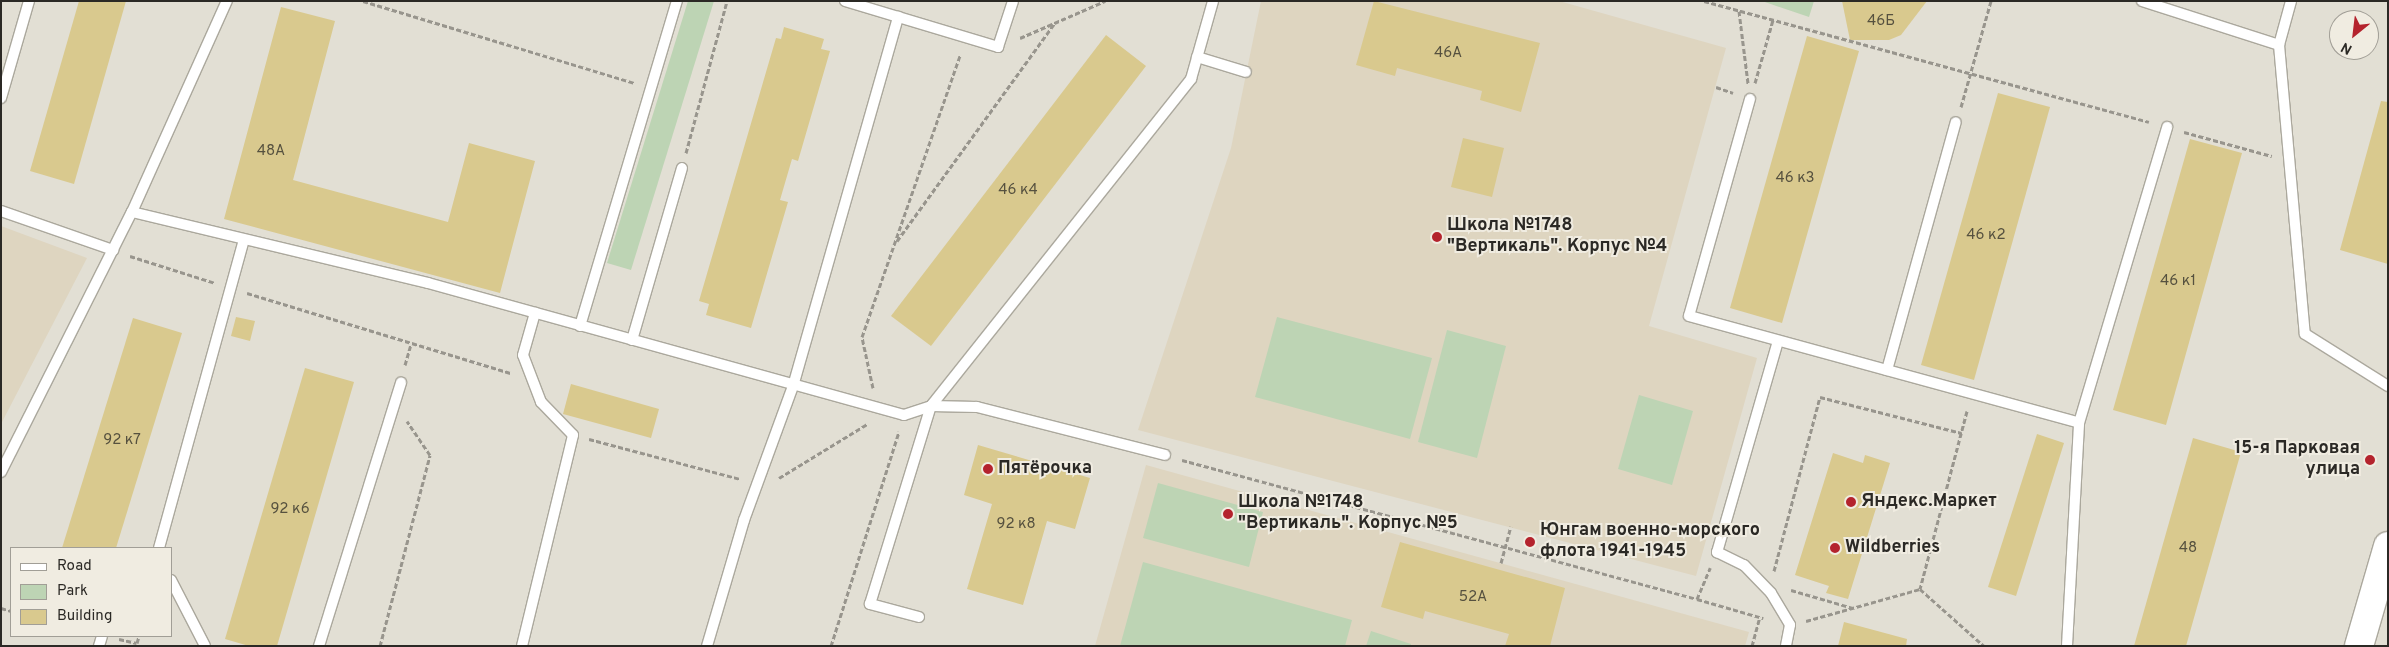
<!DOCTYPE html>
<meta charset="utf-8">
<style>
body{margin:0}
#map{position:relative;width:2389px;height:647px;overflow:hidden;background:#e2dfd4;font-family:Overpass,sans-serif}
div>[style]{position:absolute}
.education>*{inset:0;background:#ded5c0}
.green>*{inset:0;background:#bdd4b4}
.building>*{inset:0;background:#d9c98e}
.path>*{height:3px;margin-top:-1.5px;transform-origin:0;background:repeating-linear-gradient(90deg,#98958d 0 5px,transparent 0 7.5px)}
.roads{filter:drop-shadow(1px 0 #aba89d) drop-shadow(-1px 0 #aba89d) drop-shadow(0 1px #aba89d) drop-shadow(0 -1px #aba89d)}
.lane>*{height:10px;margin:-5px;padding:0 5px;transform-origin:5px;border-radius:5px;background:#fff}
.secondary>*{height:28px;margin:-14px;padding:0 14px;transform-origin:14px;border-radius:14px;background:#fff}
.dots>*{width:14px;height:14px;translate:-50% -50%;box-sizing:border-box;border:2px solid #f0ece1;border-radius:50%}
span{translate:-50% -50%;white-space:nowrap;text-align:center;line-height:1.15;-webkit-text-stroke:4px #f0ece1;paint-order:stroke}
.number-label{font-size:15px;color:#56513f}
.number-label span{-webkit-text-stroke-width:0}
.poi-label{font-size:18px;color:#2b2925;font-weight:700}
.left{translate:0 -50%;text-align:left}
.right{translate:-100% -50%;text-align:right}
.frame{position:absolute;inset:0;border:2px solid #2b2925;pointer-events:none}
.legend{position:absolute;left:10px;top:547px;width:162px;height:90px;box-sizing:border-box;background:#f0ece1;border:1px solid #a19e96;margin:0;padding:6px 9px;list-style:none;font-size:15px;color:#2b2925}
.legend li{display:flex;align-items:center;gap:10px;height:25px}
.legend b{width:25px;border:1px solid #a19e96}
.north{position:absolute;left:2329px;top:10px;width:50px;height:50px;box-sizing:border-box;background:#f0ece1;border:1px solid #a19e96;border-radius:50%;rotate:209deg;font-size:14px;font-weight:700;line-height:20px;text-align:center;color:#2b2925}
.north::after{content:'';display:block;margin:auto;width:18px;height:22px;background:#b4232d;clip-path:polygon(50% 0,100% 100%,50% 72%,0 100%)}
</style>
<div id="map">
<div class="education">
<div style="clip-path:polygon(1261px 1px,1559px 1px,1726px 48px,1649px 326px,1757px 358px,1696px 576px,1138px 430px,1231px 148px)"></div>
<div style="clip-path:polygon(1px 226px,87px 258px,1px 424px)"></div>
<div style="clip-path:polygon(1146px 465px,1749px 632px,1745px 646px,1095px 646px)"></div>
</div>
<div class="green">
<div style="clip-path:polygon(688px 1px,714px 1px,631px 270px,607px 263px)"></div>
<div style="clip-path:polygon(1762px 1px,1814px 1px,1809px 17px)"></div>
<div style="clip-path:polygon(1277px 317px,1432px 358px,1410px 439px,1255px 397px)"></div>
<div style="clip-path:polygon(1447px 330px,1506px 346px,1477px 458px,1418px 442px)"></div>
<div style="clip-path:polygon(1639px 395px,1693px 411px,1672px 485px,1618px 469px)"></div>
<div style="clip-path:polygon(1158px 483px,1263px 512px,1249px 567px,1143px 538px)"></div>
<div style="clip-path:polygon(1143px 562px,1352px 620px,1345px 646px,1120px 646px)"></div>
<div style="clip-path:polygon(1371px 631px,1411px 644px,1411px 646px,1366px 646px)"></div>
</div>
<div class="building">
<div style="clip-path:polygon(79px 1px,126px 1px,74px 184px,30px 171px)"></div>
<div style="clip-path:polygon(1374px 1px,1540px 43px,1521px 112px,1480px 100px,1482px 91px,1397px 68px,1395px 76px,1356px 65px)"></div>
<div style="clip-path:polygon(1842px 1px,1927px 1px,1901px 35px,1889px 40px,1850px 40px)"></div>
<div style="clip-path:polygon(281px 7px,335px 21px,293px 180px,448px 222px,469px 143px,535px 161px,500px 293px,224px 219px)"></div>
<div style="clip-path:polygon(784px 27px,824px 39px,821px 49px,830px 51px,798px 161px,792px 159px,780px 200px,788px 202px,751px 328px,706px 315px,709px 304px,699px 301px,776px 38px,781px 39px)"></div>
<div style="clip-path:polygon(1106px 35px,1146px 66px,931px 346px,891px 316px)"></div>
<div style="clip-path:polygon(1807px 36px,1859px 51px,1782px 323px,1730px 308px)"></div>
<div style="clip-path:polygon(1998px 93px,2050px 107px,1974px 380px,1921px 365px)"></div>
<div style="clip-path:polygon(2381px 101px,2388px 102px,2388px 264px,2340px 250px)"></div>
<div style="clip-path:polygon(1463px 138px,1504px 148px,1492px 197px,1451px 187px)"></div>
<div style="clip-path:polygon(2190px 139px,2242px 153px,2166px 425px,2113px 410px)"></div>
<div style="clip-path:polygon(236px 317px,255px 321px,250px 341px,231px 336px)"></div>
<div style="clip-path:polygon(133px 318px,182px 333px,116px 548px,62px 548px)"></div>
<div style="clip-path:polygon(305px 368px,354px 382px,277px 646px,249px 646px,225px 639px)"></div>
<div style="clip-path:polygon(571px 384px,659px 409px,651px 438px,563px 414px)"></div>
<div style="clip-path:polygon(2037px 434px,2064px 443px,2016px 596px,1988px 587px)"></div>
<div style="clip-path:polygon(2193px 438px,2241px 452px,2186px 646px,2134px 646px)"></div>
<div style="clip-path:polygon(978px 445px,1090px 478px,1075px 529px,1047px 521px,1023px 605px,967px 589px,992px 504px,964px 495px)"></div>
<div style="clip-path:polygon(1833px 453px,1863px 463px,1865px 455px,1890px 463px,1848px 599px,1826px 593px,1829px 586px,1795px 575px)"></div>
<div style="clip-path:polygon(1400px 542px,1565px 588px,1550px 646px,1505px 646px,1509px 634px,1425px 611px,1423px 619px,1381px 607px)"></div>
<div style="clip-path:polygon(1844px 622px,1907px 639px,1906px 646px,1838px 646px)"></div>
</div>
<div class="path">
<div style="left:363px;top:1px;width:284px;rotate:16.8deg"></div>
<div style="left:1704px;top:1px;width:461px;rotate:15.2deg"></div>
<div style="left:1739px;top:11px;width:73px;rotate:82.9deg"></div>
<div style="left:1020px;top:38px;width:93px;rotate:-23.5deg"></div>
<div style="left:1755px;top:83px;width:66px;rotate:-74.1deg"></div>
<div style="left:1716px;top:87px;width:18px;rotate:19deg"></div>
<div style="left:1961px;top:107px;width:110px;rotate:-74.2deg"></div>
<div style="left:2184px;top:132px;width:91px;rotate:15.3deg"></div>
<div style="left:686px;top:153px;width:157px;rotate:-74.9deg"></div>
<div style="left:897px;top:241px;width:268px;rotate:-54.1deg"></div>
<div style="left:130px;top:256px;width:89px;rotate:17.6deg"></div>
<div style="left:247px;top:293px;width:276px;rotate:16.9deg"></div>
<div style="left:405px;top:365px;width:22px;rotate:-74deg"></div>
<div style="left:873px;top:388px;width:52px;rotate:-102.2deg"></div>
<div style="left:862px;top:337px;width:299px;rotate:-70.8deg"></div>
<div style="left:1967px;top:411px;width:184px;rotate:104.8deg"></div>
<div style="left:1920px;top:589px;width:86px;rotate:41.7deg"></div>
<div style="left:589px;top:439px;width:156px;rotate:14.8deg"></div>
<div style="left:1182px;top:460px;width:533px;rotate:15.1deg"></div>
<div style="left:1697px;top:599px;width:34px;rotate:-67deg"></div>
<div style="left:779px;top:478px;width:103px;rotate:-31.5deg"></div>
<div style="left:1501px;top:563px;width:38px;rotate:-75deg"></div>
<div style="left:1774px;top:571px;width:180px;rotate:-75.2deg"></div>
<div style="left:1820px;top:397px;width:146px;rotate:14.3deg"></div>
<div style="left:1791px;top:590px;width:65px;rotate:16.2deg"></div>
<div style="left:1697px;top:599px;width:69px;rotate:16.1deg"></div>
<div style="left:1px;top:608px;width:10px;rotate:17deg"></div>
<div style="left:1806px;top:621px;width:118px;rotate:-15.7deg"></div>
<div style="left:119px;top:639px;width:18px;rotate:13deg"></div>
<div style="left:137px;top:643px;width:7px;rotate:-74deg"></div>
<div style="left:136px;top:646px;width:13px"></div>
<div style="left:380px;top:646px;width:197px;rotate:-75.3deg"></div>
<div style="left:430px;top:455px;width:41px;rotate:-124.1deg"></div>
<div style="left:831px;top:646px;width:225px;rotate:-72.4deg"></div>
<div style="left:1752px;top:646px;width:30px;rotate:-75deg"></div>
</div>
<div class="roads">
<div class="lane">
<div style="left:845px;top:1px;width:160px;rotate:16.7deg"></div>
<div style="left:998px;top:47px;width:48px;rotate:-71.9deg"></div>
<div style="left:2142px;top:1px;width:144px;rotate:17.8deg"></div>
<div style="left:2279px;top:45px;width:290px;rotate:84.9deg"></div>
<div style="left:2305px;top:334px;width:98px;rotate:32.1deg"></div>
<div style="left:2279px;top:45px;width:46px;rotate:-74.7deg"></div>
<div style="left:1197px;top:57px;width:51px;rotate:17deg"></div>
<div style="left:1px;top:98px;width:101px;rotate:-73.9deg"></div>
<div style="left:1750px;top:99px;width:225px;rotate:105.7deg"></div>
<div style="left:1689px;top:316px;width:404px;rotate:15.3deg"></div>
<div style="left:1px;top:211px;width:119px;rotate:19.2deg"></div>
<div style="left:132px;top:212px;width:304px;rotate:13.5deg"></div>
<div style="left:428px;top:283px;width:494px;rotate:15.5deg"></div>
<div style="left:904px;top:415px;width:28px;rotate:-18deg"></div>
<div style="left:931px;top:406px;width:418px;rotate:-51.5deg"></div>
<div style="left:1191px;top:79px;width:81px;rotate:-74.2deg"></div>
<div style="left:580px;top:326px;width:339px;rotate:-73.4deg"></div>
<div style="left:632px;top:340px;width:179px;rotate:-73.8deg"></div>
<div style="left:1778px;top:341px;width:220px;rotate:106.1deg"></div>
<div style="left:1717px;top:552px;width:30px;rotate:26deg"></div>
<div style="left:1744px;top:565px;width:39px;rotate:46deg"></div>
<div style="left:1771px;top:593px;width:37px;rotate:59deg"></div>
<div style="left:1790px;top:625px;width:21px;rotate:101deg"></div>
<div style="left:1887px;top:370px;width:257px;rotate:-74.5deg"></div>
<div style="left:1px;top:472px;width:291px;rotate:-63.3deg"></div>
<div style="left:132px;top:212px;width:231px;rotate:-65.8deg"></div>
<div style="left:159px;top:548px;width:320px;rotate:-74.6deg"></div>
<div style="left:171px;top:580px;width:74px;rotate:62.7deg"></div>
<div style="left:919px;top:617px;width:51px;rotate:-165.1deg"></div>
<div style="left:870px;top:604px;width:207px;rotate:-72.9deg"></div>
<div style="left:931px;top:406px;width:46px;rotate:1.2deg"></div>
<div style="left:977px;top:407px;width:194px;rotate:14.3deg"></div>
<div style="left:99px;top:646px;width:10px;rotate:-73deg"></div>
<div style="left:319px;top:646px;width:276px;rotate:-72.7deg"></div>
<div style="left:522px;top:646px;width:217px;rotate:-76.4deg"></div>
<div style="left:573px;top:435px;width:46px;rotate:-134.1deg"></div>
<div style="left:541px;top:402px;width:50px;rotate:-111deg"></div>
<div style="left:523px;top:355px;width:44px;rotate:-74.1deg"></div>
<div style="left:707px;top:646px;width:131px;rotate:-73.6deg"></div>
<div style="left:744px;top:520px;width:143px;rotate:-69.9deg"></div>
<div style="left:793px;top:386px;width:384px;rotate:-74.1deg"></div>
<div style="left:2067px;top:646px;width:223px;rotate:-86.9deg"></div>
<div style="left:2079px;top:423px;width:309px;rotate:-73.4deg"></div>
</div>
<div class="secondary">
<div style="left:2359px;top:646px;width:104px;rotate:-73.8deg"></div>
</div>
</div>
<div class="dots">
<div style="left:1437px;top:237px;background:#b4232d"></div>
<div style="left:2370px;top:460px;background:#b4232d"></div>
<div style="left:988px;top:469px;background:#b4232d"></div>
<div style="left:1851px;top:502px;background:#b4232d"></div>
<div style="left:1228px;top:514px;background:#b4232d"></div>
<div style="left:1530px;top:542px;background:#b4232d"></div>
<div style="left:1835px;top:548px;background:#b4232d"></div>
</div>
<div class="number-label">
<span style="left:1881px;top:22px">46Б</span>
<span style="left:1448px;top:54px">46А</span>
<span style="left:271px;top:152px">48А</span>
<span style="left:1795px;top:179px">46 к3</span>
<span style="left:1018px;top:191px">46 к4</span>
<span style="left:1986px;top:236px">46 к2</span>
<span style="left:2178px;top:282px">46 к1</span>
<span style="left:122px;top:441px">92 к7</span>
<span style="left:290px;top:510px">92 к6</span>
<span style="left:1016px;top:525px">92 к8</span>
<span style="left:2188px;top:549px">48</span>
<span style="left:1473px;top:598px">52А</span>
</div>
<div class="poi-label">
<span class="left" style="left:1447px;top:237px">Школа №1748<br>"Вертикаль". Корпус №4</span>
<span class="right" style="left:2360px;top:460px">15-я Парковая<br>улица</span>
<span class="left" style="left:998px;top:469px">Пятёрочка</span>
<span class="left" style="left:1861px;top:502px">Яндекс.Маркет</span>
<span class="left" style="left:1238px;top:514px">Школа №1748<br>"Вертикаль". Корпус №5</span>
<span class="left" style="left:1540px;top:542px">Юнгам военно-морского<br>флота 1941-1945</span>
<span class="left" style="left:1845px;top:548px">Wildberries</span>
</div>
<div class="frame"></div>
<ul class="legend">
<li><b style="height:6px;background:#fff"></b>Road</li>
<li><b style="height:14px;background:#bdd4b4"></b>Park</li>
<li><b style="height:14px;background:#d9c98e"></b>Building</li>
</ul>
<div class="north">N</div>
</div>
